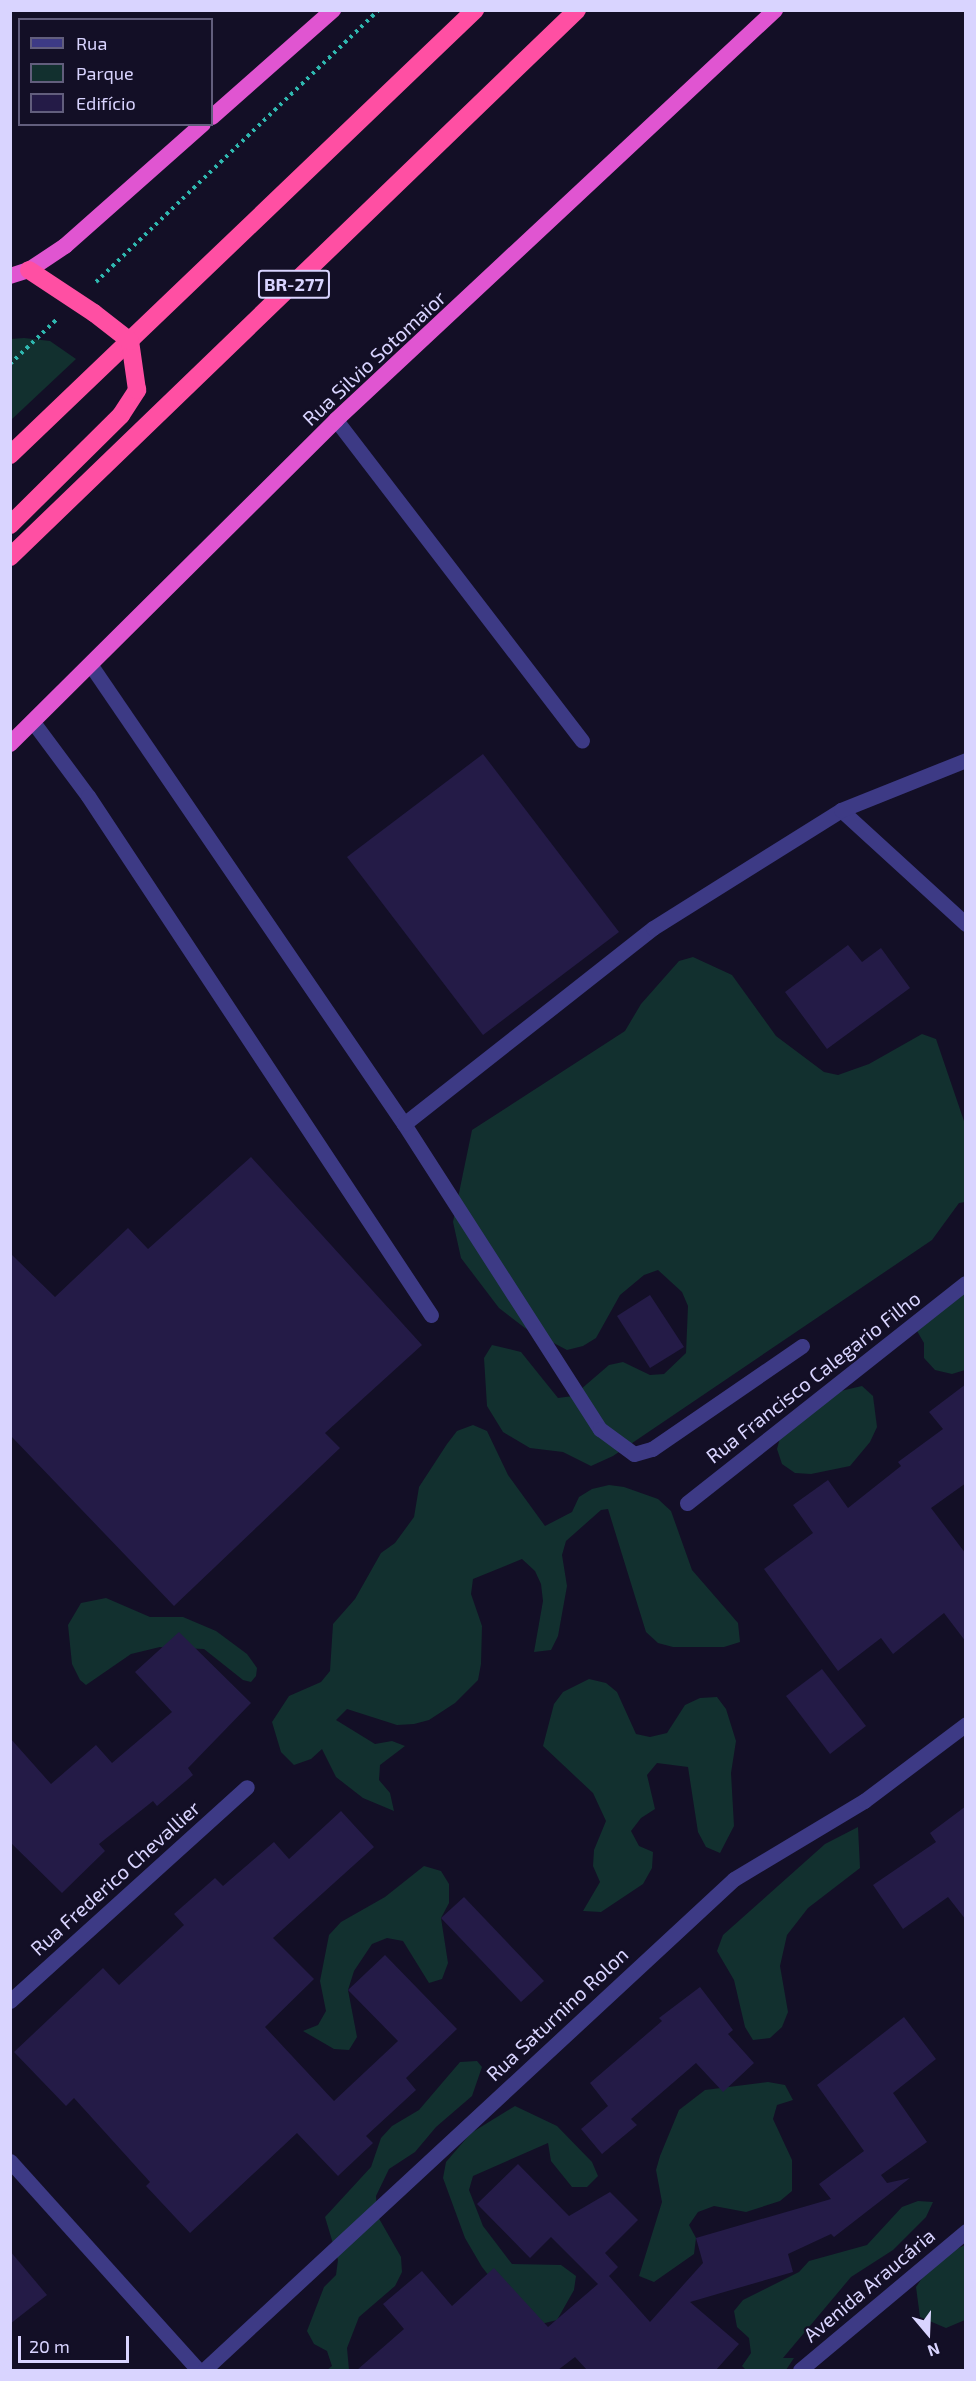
<!DOCTYPE html>
<meta charset="utf-8">
<style>
body{margin:0}
#map{position:relative;width:976px;height:2381px;overflow:hidden;background:#130f26;font-family:"Exo 2",sans-serif}
div>[style]{position:absolute}
.green>*{inset:0;background:#12302f}
.building>*{inset:0;background:#241b47}
.path>*{height:4px;margin-top:-2px;transform-origin:0;background:repeating-linear-gradient(90deg,#2fb8b0 0 3px,transparent 0 7.5px)}
.service>*{height:15px;margin:-7.5px;padding:0 7.5px;transform-origin:7.5px;border-radius:7.5px;background:#3d3a85}
.minor>*{height:15px;margin:-7.5px;padding:0 7.5px;transform-origin:7.5px;border-radius:7.5px;background:#3d3a85}
.trunk>*{height:16px;margin:-8px;padding:0 8px;transform-origin:8px;border-radius:8px;background:#e055d1}
.motorway>*{height:18px;margin:-9px;padding:0 9px;transform-origin:9px;border-radius:9px;background:#ff4fa3}
span{translate:-50% -50%;white-space:nowrap;text-align:center;line-height:1.15;-webkit-text-stroke:4.5px #130f26;paint-order:stroke}
.shield-label span{padding:2px 4px;background:#130f26;border:2px solid;border-radius:4px;-webkit-text-stroke-width:0}
.shield-label{font-size:18px;color:#d9d4ff;font-weight:700}
.street-label{font-size:20px;color:#d9d4ff}
.frame{position:absolute;inset:0;border:12px solid #d9d4ff;pointer-events:none}
.legend{position:absolute;left:18px;top:18px;width:195px;height:108px;box-sizing:border-box;background:#130f26;border:2px solid #625e7d;margin:0;padding:8px 10px;list-style:none;font-size:18px;color:#d9d4ff}
.legend li{display:flex;align-items:center;gap:12px;height:30px}
.legend b{width:30px;border:2px solid #625e7d}
.north{position:absolute;left:898px;top:2303px;width:60px;height:60px;-webkit-text-stroke:4px #130f26;paint-order:stroke;rotate:161deg;font-size:16px;font-weight:700;line-height:24px;text-align:center;color:#d9d4ff}
.north::after{content:'';display:block;margin:auto;width:21px;height:27px;background:#d9d4ff;clip-path:polygon(50% 0,100% 100%,50% 72%,0 100%)}
.scale{position:absolute;left:18px;top:2336px;width:111px;height:27px;box-sizing:border-box;border:3px solid #d9d4ff;border-top:0;padding-left:8px;font-size:18px;line-height:21px;white-space:nowrap;color:#d9d4ff;-webkit-text-stroke:4px #130f26;paint-order:stroke}
</style>
<div id="map">
<div class="green">
<div style="clip-path:polygon(24px 338px,50px 341px,76px 359px,11px 420px,11px 339px)"></div>
<div style="clip-path:polygon(693px 957px,732px 975px,776px 1036px,824px 1072px,838px 1075px,869px 1064px,922px 1034px,936px 1039px,965px 1124px,965px 1202px,959px 1203px,932px 1240px,613px 1456px,591px 1466px,563px 1452px,530px 1448px,503px 1432px,487px 1406px,484px 1358px,492px 1345px,521px 1352px,558px 1398px,573px 1396px,609px 1365px,623px 1362px,650px 1375px,664px 1374px,686px 1353px,688px 1306px,682px 1292px,658px 1270px,644px 1275px,620px 1295px,596px 1338px,583px 1346px,567px 1350px,525px 1328px,499px 1308px,461px 1258px,453px 1222px,472px 1130px,625px 1031px,641px 1004px,679px 961px)"></div>
<div style="clip-path:polygon(965px 1288px,965px 1370px,952px 1374px,935px 1370px,924px 1358px,924px 1343px,917px 1331px)"></div>
<div style="clip-path:polygon(862px 1386px,873px 1396px,877px 1427px,870px 1442px,850px 1466px,811px 1474px,795px 1473px,782px 1464px,777px 1449px,781px 1434px,832px 1393px)"></div>
<div style="clip-path:polygon(473px 1425px,487px 1431px,508px 1475px,545px 1526px,572px 1512px,579px 1497px,592px 1489px,609px 1485px,624px 1487px,658px 1499px,671px 1511px,692px 1570px,738px 1623px,740px 1642px,724px 1647px,673px 1647px,658px 1643px,646px 1632px,608px 1509px,601px 1510px,566px 1541px,562px 1555px,567px 1586px,558px 1636px,551px 1650px,534px 1652px,543px 1601px,541px 1584px,535px 1571px,522px 1559px,473px 1579px,471px 1594px,482px 1626px,481px 1664px,478px 1680px,455px 1703px,429px 1720px,414px 1724px,397px 1725px,347px 1709px,336px 1720px,375px 1744px,392px 1741px,405px 1746px,380px 1765px,379px 1780px,390px 1793px,394px 1811px,363px 1798px,336px 1777px,322px 1749px,311px 1759px,294px 1765px,281px 1752px,272px 1722px,289px 1696px,321px 1682px,330px 1671px,333px 1624px,355px 1599px,381px 1553px,395px 1543px,414px 1517px,419px 1487px,447px 1444px,457px 1431px)"></div>
<div style="clip-path:polygon(106px 1598px,150px 1617px,183px 1617px,216px 1631px,247px 1654px,257px 1668px,256px 1676px,251px 1682px,243px 1680px,204px 1649px,160px 1647px,131px 1654px,86px 1685px,80px 1680px,72px 1664px,68px 1625px,81px 1603px)"></div>
<div style="clip-path:polygon(589px 1679px,606px 1683px,617px 1692px,636px 1734px,650px 1737px,667px 1733px,685px 1705px,700px 1698px,717px 1697px,726px 1709px,736px 1741px,731px 1773px,734px 1826px,720px 1853px,706px 1847px,698px 1832px,688px 1767px,657px 1763px,647px 1775px,655px 1809px,641px 1818px,631px 1831px,639px 1846px,653px 1852px,652px 1868px,643px 1884px,601px 1912px,583px 1911px,600px 1882px,593px 1866px,594px 1850px,606px 1821px,593px 1793px,543px 1746px,554px 1704px,563px 1692px)"></div>
<div style="clip-path:polygon(858px 1827px,860px 1868px,808px 1908px,787px 1935px,780px 1966px,788px 2012px,782px 2027px,770px 2038px,753px 2040px,745px 2027px,734px 1980px,717px 1951px,723px 1935px,825px 1844px)"></div>
<div style="clip-path:polygon(424px 1866px,441px 1871px,449px 1884px,449px 1903px,441px 1918px,448px 1963px,442px 1979px,429px 1983px,403px 1941px,387px 1938px,372px 1944px,354px 1971px,348px 1990px,357px 2037px,349px 2050px,334px 2049px,303px 2031px,318px 2025px,326px 2011px,320px 1981px,329px 1935px,341px 1922px,385px 1897px)"></div>
<div style="clip-path:polygon(477px 2061px,482px 2067px,472px 2096px,436px 2127px,415px 2152px,389px 2169px,376px 2196px,377px 2215px,401px 2257px,402px 2272px,395px 2286px,359px 2317px,347px 2348px,349px 2370px,327px 2370px,332px 2366px,327px 2351px,314px 2344px,307px 2331px,324px 2287px,336px 2275px,338px 2260px,325px 2217px,371px 2167px,381px 2138px,392px 2126px,419px 2110px,460px 2062px)"></div>
<div style="clip-path:polygon(768px 2082px,785px 2085px,793px 2100px,777px 2105px,773px 2119px,792px 2160px,792px 2191px,780px 2201px,746px 2212px,714px 2206px,698px 2212px,689px 2225px,696px 2238px,694px 2254px,654px 2282px,639px 2276px,662px 2202px,656px 2170px,660px 2156px,679px 2110px,705px 2090px)"></div>
<div style="clip-path:polygon(515px 2106px,557px 2126px,592px 2162px,598px 2176px,587px 2187px,572px 2187px,551px 2161px,548px 2143px,473px 2176px,469px 2190px,483px 2226px,512px 2264px,561px 2265px,576px 2276px,574px 2290px,557px 2320px,529px 2327px,482px 2267px,465px 2238px,443px 2178px,446px 2162px,471px 2133px)"></div>
<div style="clip-path:polygon(918px 2201px,933px 2202px,926px 2217px,893px 2250px,851px 2277px,783px 2358px,794px 2358px,786px 2370px,746px 2370px,742px 2366px,751px 2353px,749px 2338px,737px 2327px,734px 2311px,743px 2300px,799px 2272px,809px 2261px,867px 2245px,902px 2207px)"></div>
<div style="clip-path:polygon(965px 2245px,965px 2320px,946px 2328px,920px 2317px,916px 2287px,935px 2259px)"></div>
</div>
<div class="building">
<div style="clip-path:polygon(483px 754px,619px 932px,483px 1035px,347px 857px)"></div>
<div style="clip-path:polygon(848px 945px,862px 962px,881px 948px,910px 988px,827px 1049px,785px 992px)"></div>
<div style="clip-path:polygon(251px 1157px,422px 1345px,325px 1433px,340px 1448px,174px 1606px,10px 1435px,10px 1253px,55px 1297px,128px 1228px,148px 1249px)"></div>
<div style="clip-path:polygon(650px 1295px,684px 1347px,650px 1368px,617px 1316px)"></div>
<div style="clip-path:polygon(966px 1384px,966px 1483px,931px 1508px,966px 1554px,966px 1642px,944px 1613px,893px 1654px,881px 1638px,838px 1671px,764px 1569px,813px 1533px,793px 1505px,828px 1480px,848px 1508px,901px 1466px,898px 1462px,943px 1429px,929px 1412px)"></div>
<div style="clip-path:polygon(179px 1632px,251px 1703px,188px 1768px,193px 1775px,157px 1806px,153px 1801px,99px 1844px,105px 1851px,62px 1893px,10px 1842px,10px 1738px,51px 1784px,96px 1745px,112px 1763px,172px 1712px,135px 1672px)"></div>
<div style="clip-path:polygon(822px 1669px,866px 1726px,830px 1754px,786px 1696px)"></div>
<div style="clip-path:polygon(966px 1806px,966px 1920px,948px 1897px,903px 1929px,873px 1885px,936px 1842px,930px 1833px)"></div>
<div style="clip-path:polygon(341px 1811px,374px 1847px,273px 1938px,314px 1979px,265px 2027px,334px 2101px,398px 2041px,348px 1990px,385px 1955px,457px 2029px,406px 2078px,416px 2090px,366px 2136px,373px 2143px,338px 2176px,297px 2133px,190px 2233px,146px 2186px,150px 2182px,74px 2098px,66px 2106px,14px 2052px,103px 1968px,119px 1985px,184px 1925px,174px 1914px,215px 1878px,223px 1886px,274px 1842px,289px 1859px)"></div>
<div style="clip-path:polygon(464px 1897px,544px 1981px,521px 2002px,441px 1918px)"></div>
<div style="clip-path:polygon(700px 1987px,733px 2030px,728px 2034px,754px 2063px,723px 2092px,696px 2063px,631px 2119px,637px 2125px,602px 2154px,581px 2129px,608px 2106px,590px 2083px,662px 2021px,659px 2018px)"></div>
<div style="clip-path:polygon(904px 2017px,936px 2059px,893px 2093px,927px 2142px,881px 2175px,887px 2183px,910px 2178px,834px 2237px,831px 2234px,788px 2254px,793px 2272px,690px 2302px,739px 2344px,716px 2370px,587px 2370px,575px 2357px,558px 2370px,357px 2370px,404px 2329px,383px 2304px,422px 2271px,452px 2306px,494px 2268px,548px 2327px,598px 2284px,551px 2237px,530px 2258px,477px 2204px,518px 2164px,569px 2216px,610px 2192px,638px 2220px,605px 2253px,618px 2267px,609px 2276px,650px 2322px,703px 2263px,696px 2238px,831px 2199px,819px 2184px,864px 2151px,817px 2085px)"></div>
<div style="clip-path:polygon(10px 2251px,47px 2295px,10px 2324px)"></div>
</div>
<div class="path">
<div style="left:96px;top:282px;width:393px;rotate:-43.9deg"></div>
<div style="left:10px;top:364px;width:64px;rotate:-43.7deg"></div>
</div>
<div class="service">
<div style="left:336px;top:420px;width:404px;rotate:52.5deg"></div>
<div style="left:92px;top:667px;width:553px;rotate:55.68deg"></div>
<div style="left:404px;top:1124px;width:363px;rotate:57.3deg"></div>
<div style="left:600px;top:1429px;width:42px;rotate:36.3deg"></div>
<div style="left:634px;top:1454px;width:19px;rotate:-16deg"></div>
<div style="left:652px;top:1449px;width:182px;rotate:-34.5deg"></div>
<div style="left:33px;top:722px;width:92px;rotate:53.4deg"></div>
<div style="left:88px;top:796px;width:622px;rotate:56.54deg"></div>
<div style="left:841px;top:810px;width:169px;rotate:42.4deg"></div>
<div style="left:404px;top:1124px;width:317px;rotate:-38.2deg"></div>
<div style="left:653px;top:928px;width:222px;rotate:-32.1deg"></div>
<div style="left:841px;top:810px;width:135px;rotate:-21.8deg"></div>
</div>
<div class="minor">
<div style="left:687px;top:1503px;width:355px;rotate:-38.3deg"></div>
<div style="left:10px;top:2001px;width:319px;rotate:-42.1deg"></div>
<div style="left:10px;top:2161px;width:281px;rotate:48deg"></div>
<div style="left:204px;top:2370px;width:722px;rotate:-42.81deg"></div>
<div style="left:734px;top:1879px;width:152px;rotate:-31deg"></div>
<div style="left:864px;top:1801px;width:128px;rotate:-37deg"></div>
<div style="left:800px;top:2370px;width:217px;rotate:-39.9deg"></div>
</div>
<div class="trunk">
<div style="left:212px;top:117px;width:162px;rotate:-41.5deg"></div>
<div style="left:10px;top:276px;width:20px;rotate:-18deg"></div>
<div style="left:29px;top:270px;width:43px;rotate:-33.7deg"></div>
<div style="left:65px;top:246px;width:184px;rotate:-41.5deg"></div>
<div style="left:10px;top:744px;width:460px;rotate:-44.8deg"></div>
<div style="left:336px;top:420px;width:601px;rotate:-43.04deg"></div>
</div>
<div class="motorway">
<div style="left:10px;top:455px;width:644px;rotate:-43.74deg"></div>
<div style="left:10px;top:525px;width:156px;rotate:-44.7deg"></div>
<div style="left:121px;top:415px;width:30px;rotate:-57deg"></div>
<div style="left:137px;top:390px;width:49px;rotate:-98.1deg"></div>
<div style="left:130px;top:341px;width:46px;rotate:-142.1deg"></div>
<div style="left:94px;top:313px;width:78px;rotate:-146.5deg"></div>
<div style="left:10px;top:557px;width:788px;rotate:-43.97deg"></div>
</div>
<div class="shield-label">
<span style="left:294px;top:284px">BR-277</span>
</div>
<div class="street-label">
<span style="left:374px;top:358px;rotate:-43deg">Rua Silvio Sotomaior</span>
<span style="left:813px;top:1377px;rotate:-38deg">Rua Francisco Calegario Filho</span>
<span style="left:115px;top:1878px;rotate:-42deg">Rua Frederico Chevallier</span>
<span style="left:557px;top:2014px;rotate:-43deg">Rua Saturnino Rolon</span>
<span style="left:869px;top:2285px;rotate:-40deg">Avenida Araucária</span>
</div>
<div class="frame"></div>
<ul class="legend">
<li><b style="height:8px;background:#3d3a85"></b>Rua</li>
<li><b style="height:16px;background:#12302f"></b>Parque</li>
<li><b style="height:16px;background:#241b47"></b>Edifício</li>
</ul>
<div class="north">N</div>
<div class="scale">20 m</div>
</div>
